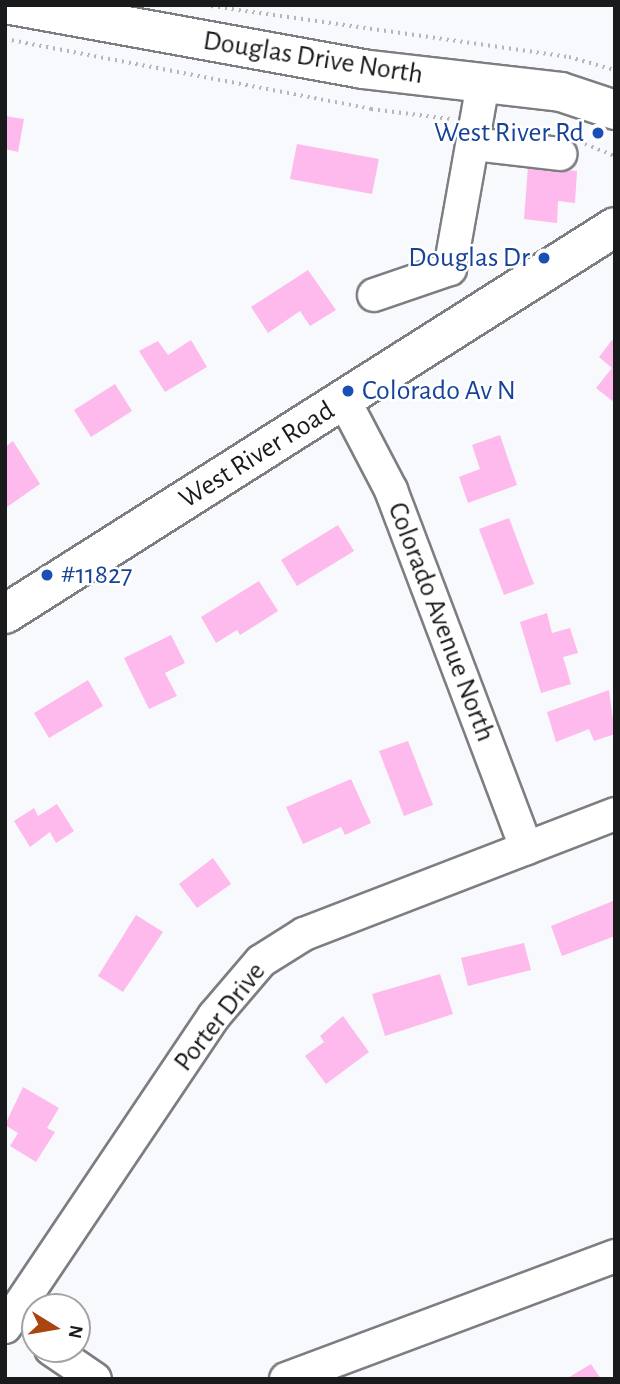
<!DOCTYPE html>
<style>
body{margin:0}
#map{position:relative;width:620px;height:1384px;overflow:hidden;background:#f7f9fc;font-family:"Alegreya Sans",sans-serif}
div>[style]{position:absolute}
.building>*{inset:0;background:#febaed}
.path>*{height:3.5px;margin-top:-1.75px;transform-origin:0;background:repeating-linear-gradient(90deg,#b4b6b8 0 2px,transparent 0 7px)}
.roads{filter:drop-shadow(2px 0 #7c7e81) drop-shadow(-2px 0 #7c7e81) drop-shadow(0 2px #7c7e81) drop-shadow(0 -2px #7c7e81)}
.minor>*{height:32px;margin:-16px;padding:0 16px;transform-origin:16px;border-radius:16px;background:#fff}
.major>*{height:38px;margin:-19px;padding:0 19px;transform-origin:19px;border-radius:19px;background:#fff}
.dots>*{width:19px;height:19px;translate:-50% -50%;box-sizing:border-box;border:4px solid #fff;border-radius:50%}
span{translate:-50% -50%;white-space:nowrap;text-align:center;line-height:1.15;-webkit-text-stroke:5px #fff;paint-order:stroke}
.street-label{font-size:28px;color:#191a1b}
.transit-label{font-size:28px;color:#164399}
.right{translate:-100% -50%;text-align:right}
.left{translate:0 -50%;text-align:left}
.frame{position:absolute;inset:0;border:7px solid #191a1b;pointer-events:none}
.north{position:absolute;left:21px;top:1293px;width:70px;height:70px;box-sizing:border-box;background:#fff;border:2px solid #a3a3a4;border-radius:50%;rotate:101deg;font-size:19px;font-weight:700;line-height:28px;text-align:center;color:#191a1b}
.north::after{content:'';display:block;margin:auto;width:24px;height:32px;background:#a94610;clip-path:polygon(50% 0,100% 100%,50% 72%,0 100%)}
</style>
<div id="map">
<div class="building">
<div style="clip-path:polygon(5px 116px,24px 119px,18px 152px,5px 149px)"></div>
<div style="clip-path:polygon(297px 144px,379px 159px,372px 194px,290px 179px)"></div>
<div style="clip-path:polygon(528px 166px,577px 171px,575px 203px,558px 201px,557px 223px,524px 219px)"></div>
<div style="clip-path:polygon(308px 270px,336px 310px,310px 326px,300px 311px,268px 333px,251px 307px)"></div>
<div style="clip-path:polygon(191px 340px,207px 367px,165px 392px,139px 351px,158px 341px,168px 355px)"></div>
<div style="clip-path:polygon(612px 340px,615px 342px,615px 403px,596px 388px,612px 368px,599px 357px)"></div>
<div style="clip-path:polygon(115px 384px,132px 411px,91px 437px,74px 410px)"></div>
<div style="clip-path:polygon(500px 435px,517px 485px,468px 503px,459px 477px,480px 469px,472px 445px)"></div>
<div style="clip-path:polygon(13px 441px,40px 484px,7px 507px,5px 447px)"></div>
<div style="clip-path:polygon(509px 518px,534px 584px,504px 595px,479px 529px)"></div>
<div style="clip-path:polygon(338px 525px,354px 551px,297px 586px,281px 560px)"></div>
<div style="clip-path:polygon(259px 581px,278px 611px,240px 635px,237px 630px,216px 643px,201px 617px)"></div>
<div style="clip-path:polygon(547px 613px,552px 633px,570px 628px,578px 653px,563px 657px,571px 684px,541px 693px,520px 622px)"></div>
<div style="clip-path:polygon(171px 635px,185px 663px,165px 673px,177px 696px,149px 709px,124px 658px)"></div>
<div style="clip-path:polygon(88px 680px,103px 706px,49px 738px,34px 713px)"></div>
<div style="clip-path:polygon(609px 690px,615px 734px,594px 741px,589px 729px,556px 742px,547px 712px)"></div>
<div style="clip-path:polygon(408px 741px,433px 805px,404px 816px,379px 751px)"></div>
<div style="clip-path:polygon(351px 779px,371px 823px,345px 835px,341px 827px,303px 844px,286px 807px)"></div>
<div style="clip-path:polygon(57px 804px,74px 831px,56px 843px,50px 832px,30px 847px,14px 821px,34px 808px,38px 816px)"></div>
<div style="clip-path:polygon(213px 858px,231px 884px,197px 908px,179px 884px)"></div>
<div style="clip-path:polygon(613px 901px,615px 936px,562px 956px,551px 926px)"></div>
<div style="clip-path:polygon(136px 915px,163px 932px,123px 992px,98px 976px)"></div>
<div style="clip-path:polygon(524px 943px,531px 970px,468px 986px,461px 958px)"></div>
<div style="clip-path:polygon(440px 974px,453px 1014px,385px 1036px,372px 994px)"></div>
<div style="clip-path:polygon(343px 1016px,369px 1052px,326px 1084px,305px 1056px,324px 1042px,320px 1036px)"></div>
<div style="clip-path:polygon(23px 1087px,59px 1108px,47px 1128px,55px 1132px,36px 1162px,10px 1146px,18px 1133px,5px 1125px)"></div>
<div style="clip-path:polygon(591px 1364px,601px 1379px,566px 1379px)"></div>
</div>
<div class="path">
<div style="left:204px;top:5px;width:369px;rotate:8.1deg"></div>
<div style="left:569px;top:57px;width:48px;rotate:15.8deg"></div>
<div style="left:5px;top:39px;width:373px;rotate:10.8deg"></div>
<div style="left:371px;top:109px;width:80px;rotate:7.2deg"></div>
<div style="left:585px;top:144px;width:32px;rotate:22deg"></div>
</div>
<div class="roads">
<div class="minor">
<div style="left:473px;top:144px;width:88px;rotate:6.6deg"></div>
<div style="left:374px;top:295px;width:80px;rotate:-18.9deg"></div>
<div style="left:450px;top:269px;width:189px;rotate:-79.9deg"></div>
<div style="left:344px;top:400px;width:102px;rotate:62.4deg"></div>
<div style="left:391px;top:490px;width:383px;rotate:69.3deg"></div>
<div style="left:5px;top:1327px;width:375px;rotate:-56.1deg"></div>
<div style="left:214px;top:1016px;width:72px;rotate:-49.5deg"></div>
<div style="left:261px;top:961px;width:51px;rotate:-32.1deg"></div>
<div style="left:304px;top:934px;width:333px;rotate:-21.1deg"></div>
<div style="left:51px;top:1349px;width:53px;rotate:34.3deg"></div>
<div style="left:286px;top:1379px;width:351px;rotate:-20.5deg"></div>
</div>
<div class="major">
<div style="left:11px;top:5px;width:357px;rotate:10.3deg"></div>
<div style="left:362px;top:69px;width:200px;rotate:6.6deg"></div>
<div style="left:561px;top:92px;width:57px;rotate:18.4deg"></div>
<div style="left:5px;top:614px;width:722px;rotate:-32.39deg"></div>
</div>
</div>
<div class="dots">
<div style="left:598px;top:133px;background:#1a4fb4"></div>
<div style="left:544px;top:258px;background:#1a4fb4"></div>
<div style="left:348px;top:391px;background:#1a4fb4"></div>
<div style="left:47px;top:575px;background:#1a4fb4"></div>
</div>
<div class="street-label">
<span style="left:313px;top:58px;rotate:9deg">Douglas Drive North</span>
<span style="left:257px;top:455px;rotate:-32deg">West River Road</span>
<span style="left:441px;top:622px;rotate:69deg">Colorado Avenue North</span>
<span style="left:220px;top:1017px;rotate:-52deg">Porter Drive</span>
</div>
<div class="transit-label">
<span class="right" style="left:584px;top:133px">West River Rd</span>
<span class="right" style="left:530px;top:258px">Douglas Dr</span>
<span class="left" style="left:362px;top:391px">Colorado Av N</span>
<span class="left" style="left:61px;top:575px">#11827</span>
</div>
<div class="frame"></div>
<div class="north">N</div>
</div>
